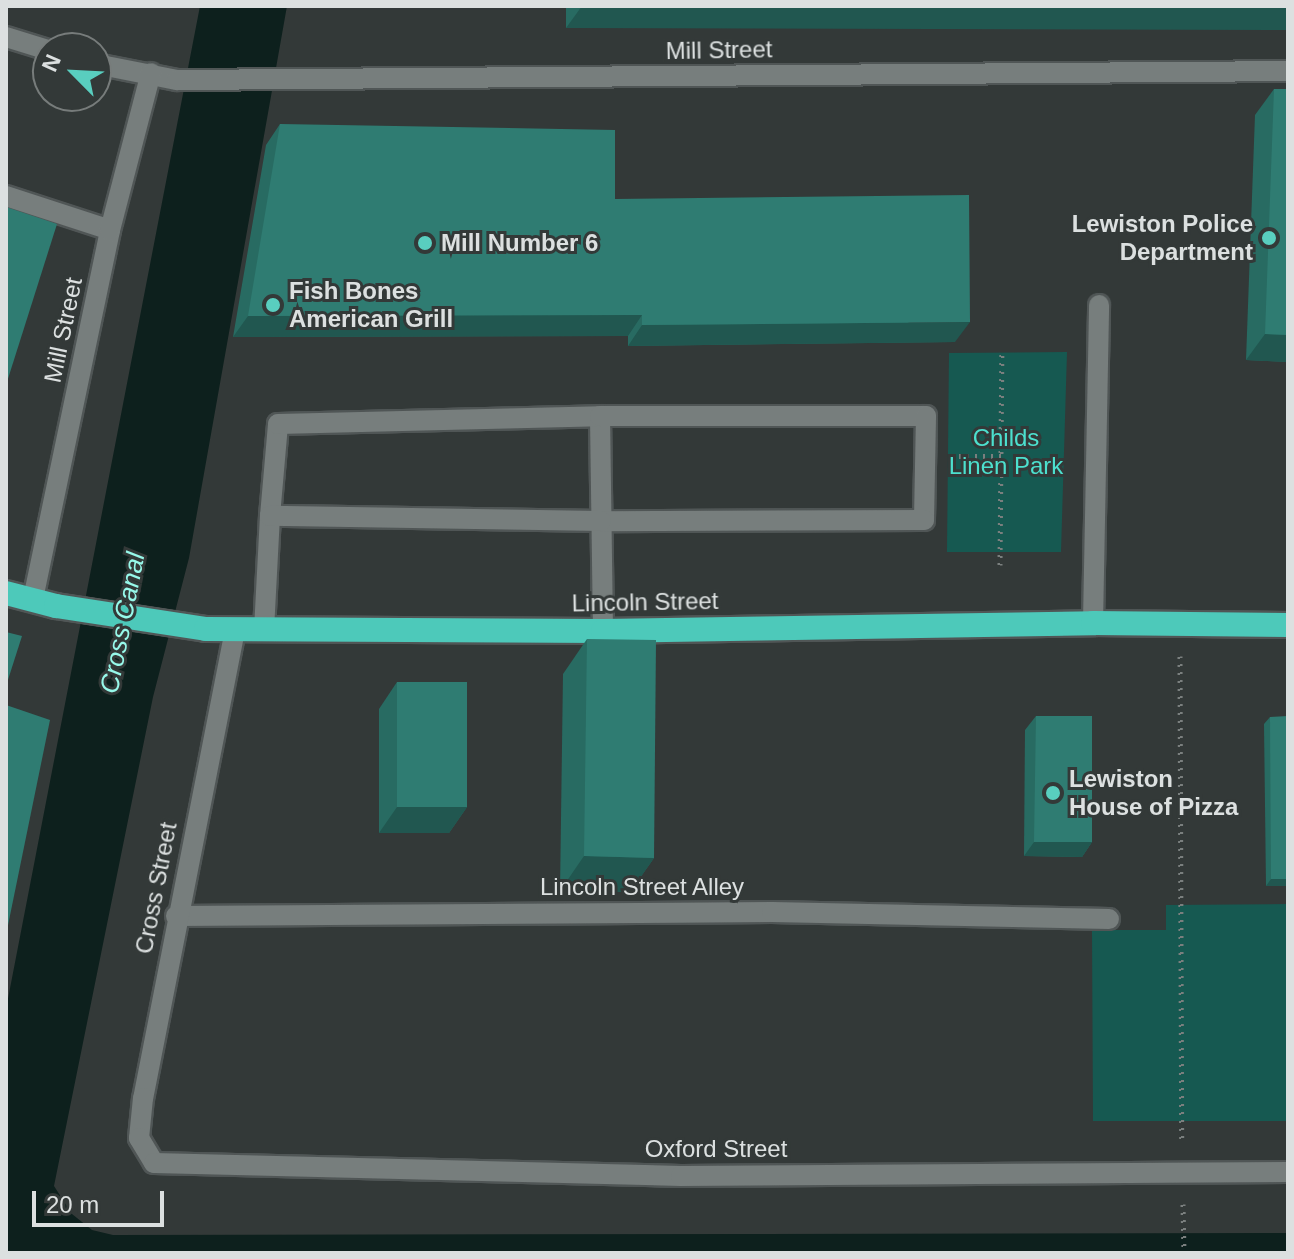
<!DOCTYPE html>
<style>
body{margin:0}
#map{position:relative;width:1294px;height:1259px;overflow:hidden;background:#333938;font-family:Helvetica,sans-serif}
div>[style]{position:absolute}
.green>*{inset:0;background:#165951}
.water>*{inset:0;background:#0d201d}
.path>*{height:5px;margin-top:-2.5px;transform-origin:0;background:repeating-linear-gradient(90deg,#7a7f7e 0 2px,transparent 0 8px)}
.roads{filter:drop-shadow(2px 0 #505656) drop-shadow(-2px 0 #505656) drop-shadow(0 2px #505656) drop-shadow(0 -2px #505656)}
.lane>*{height:20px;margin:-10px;padding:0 10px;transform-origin:10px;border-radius:10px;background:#777e7d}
.street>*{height:20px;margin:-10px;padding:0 10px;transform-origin:10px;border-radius:10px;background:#777e7d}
.highway>*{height:24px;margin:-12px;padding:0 12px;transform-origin:12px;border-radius:12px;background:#4dc9ba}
.wall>*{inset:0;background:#286b62}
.shaded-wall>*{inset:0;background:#215750}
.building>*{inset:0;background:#2f7c72}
.dots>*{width:22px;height:22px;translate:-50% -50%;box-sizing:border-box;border:4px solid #333938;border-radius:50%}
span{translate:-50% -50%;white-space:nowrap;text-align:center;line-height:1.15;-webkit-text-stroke:6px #333938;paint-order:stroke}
.street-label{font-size:24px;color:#dce0e0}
.poi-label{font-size:24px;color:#dce0e0;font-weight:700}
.right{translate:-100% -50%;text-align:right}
.left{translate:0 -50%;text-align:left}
.park-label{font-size:24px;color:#4ce0ce}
.water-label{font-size:26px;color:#97f9ea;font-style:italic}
.frame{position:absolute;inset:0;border:8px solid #dce0e0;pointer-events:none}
.north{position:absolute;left:32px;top:32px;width:80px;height:80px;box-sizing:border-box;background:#333938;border:2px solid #777c7b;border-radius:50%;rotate:294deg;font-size:22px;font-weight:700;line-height:32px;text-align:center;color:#dce0e0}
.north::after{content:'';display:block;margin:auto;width:28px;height:36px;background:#59cebf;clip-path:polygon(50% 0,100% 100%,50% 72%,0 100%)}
.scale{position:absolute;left:32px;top:1191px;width:132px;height:36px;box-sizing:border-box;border:4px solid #dce0e0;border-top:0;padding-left:10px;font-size:24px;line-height:28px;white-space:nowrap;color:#dce0e0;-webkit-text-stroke:6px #333938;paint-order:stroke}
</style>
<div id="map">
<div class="green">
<div style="clip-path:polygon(1067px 352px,1061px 552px,947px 552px,949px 353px)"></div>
<div style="clip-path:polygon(1288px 904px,1288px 1121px,1093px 1121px,1092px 930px,1166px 930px,1166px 905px)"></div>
</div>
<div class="water">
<div style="clip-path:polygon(200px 6px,287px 6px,189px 558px,153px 697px,54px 1186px,72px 1214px,92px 1230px,113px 1235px,1288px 1233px,1288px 1253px,6px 1253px,6px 1009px)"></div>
</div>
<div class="path">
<div style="left:959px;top:456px;width:42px"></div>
<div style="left:1000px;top:565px;width:212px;rotate:-89.5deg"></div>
<div style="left:1180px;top:656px;width:486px;rotate:89.8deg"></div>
<div style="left:1183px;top:1204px;width:49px;rotate:88.8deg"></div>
</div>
<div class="roads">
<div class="lane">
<div style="left:6px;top:196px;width:109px;rotate:18.1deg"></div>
<div style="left:600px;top:416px;width:215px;rotate:89.2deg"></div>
<div style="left:1093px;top:623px;width:318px;rotate:-88.9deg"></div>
<div style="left:264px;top:630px;width:114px;rotate:-87deg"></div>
<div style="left:270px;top:516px;width:92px;rotate:-85deg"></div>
<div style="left:278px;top:424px;width:322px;rotate:-1.4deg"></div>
<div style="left:600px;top:416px;width:326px"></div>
<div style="left:926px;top:416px;width:104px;rotate:91.1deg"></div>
<div style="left:924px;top:520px;width:323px;rotate:179.8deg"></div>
<div style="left:601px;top:521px;width:331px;rotate:-179.1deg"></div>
<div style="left:176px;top:916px;width:596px;rotate:-0.38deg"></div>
<div style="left:772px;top:912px;width:337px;rotate:1.2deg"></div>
</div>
<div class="street">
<div style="left:6px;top:37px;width:44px;rotate:17.2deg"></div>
<div style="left:96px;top:64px;width:83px;rotate:11.2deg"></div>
<div style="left:177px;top:80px;width:1111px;rotate:-0.46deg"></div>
<div style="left:33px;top:599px;width:377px;rotate:-78.2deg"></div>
<div style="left:110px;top:230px;width:162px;rotate:-75.4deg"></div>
<div style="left:235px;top:630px;width:477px;rotate:101.1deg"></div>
<div style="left:143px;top:1098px;width:40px;rotate:95.7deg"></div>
<div style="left:139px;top:1138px;width:29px;rotate:59deg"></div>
<div style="left:154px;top:1163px;width:527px;rotate:1.41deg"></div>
<div style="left:681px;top:1176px;width:607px;rotate:-0.38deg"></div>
</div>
<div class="highway">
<div style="left:6px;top:593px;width:52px;rotate:14.6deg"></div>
<div style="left:56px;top:606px;width:152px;rotate:8.7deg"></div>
<div style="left:206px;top:629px;width:397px;rotate:0.3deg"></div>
<div style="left:603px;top:631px;width:490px;rotate:-0.9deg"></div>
<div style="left:1093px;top:623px;width:195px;rotate:0.6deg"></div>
</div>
</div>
<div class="wall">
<div style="clip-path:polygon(566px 6px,1288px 6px,566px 28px)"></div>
<div style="clip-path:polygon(1274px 89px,1288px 89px,1288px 362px,1246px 360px,1255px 115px)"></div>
<div style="clip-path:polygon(280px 124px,615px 199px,955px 342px,628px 346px,628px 336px,233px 337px,266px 145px)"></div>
<div style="clip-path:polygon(587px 639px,654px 858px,630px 892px,560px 891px,563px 674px)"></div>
<div style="clip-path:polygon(397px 682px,467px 807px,449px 833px,379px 833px,379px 709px)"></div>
<div style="clip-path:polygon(1036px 716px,1092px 842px,1082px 857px,1024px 856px,1025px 730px)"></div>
<div style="clip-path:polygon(1270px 717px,1288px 886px,1266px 886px,1264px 724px)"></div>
</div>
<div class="shaded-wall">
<div style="clip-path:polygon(582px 6px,1288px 6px,1288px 30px,566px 28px)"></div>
<div style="clip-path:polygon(642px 315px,628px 336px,233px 337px,248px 316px)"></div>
<div style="clip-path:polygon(970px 322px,955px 342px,628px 346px,642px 325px)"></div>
<div style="clip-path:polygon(1265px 334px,1288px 335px,1288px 362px,1246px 360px)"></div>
<div style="clip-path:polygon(397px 807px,467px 807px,449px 833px,379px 833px)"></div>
<div style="clip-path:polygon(1034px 842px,1092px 842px,1082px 857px,1024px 856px)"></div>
<div style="clip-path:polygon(584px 856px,654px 858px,630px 892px,560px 891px)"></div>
<div style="clip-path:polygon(1271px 879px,1288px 879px,1288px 886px,1266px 886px)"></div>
</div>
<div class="building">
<div style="clip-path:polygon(1274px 89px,1288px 89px,1288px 335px,1265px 334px)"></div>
<div style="clip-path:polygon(280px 124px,615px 130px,615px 199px,969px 195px,970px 322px,642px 325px,642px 315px,248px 316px)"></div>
<div style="clip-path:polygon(6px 207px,57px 224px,6px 385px)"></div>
<div style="clip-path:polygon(6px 632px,22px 636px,6px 686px)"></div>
<div style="clip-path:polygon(587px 639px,656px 640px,654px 858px,584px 856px)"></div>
<div style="clip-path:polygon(397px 682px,467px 682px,467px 807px,397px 807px)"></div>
<div style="clip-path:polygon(6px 705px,50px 720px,6px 935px)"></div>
<div style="clip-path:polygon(1036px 716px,1092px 716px,1092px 842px,1034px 842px)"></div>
<div style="clip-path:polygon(1288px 716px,1288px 879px,1271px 879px,1270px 717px)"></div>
</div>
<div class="dots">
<div style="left:1269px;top:238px;background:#59cebf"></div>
<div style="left:425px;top:243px;background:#59cebf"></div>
<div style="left:273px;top:305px;background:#59cebf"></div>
<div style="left:1053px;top:793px;background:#59cebf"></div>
</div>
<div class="street-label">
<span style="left:719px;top:50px;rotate:-1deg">Mill Street</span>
<span style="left:63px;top:330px;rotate:-78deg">Mill Street</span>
<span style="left:645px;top:602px;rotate:-1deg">Lincoln Street</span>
<span style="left:642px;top:887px">Lincoln Street Alley</span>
<span style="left:156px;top:888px;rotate:-79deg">Cross Street</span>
<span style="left:716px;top:1149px">Oxford Street</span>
</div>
<div class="poi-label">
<span class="right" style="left:1253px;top:238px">Lewiston Police<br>Department</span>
<span class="left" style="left:441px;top:243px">Mill Number 6</span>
<span class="left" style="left:289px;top:305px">Fish Bones<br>American Grill</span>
<span class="left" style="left:1069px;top:793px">Lewiston<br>House of Pizza</span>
</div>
<div class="park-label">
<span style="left:1006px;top:452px">Childs<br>Linen Park</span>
</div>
<div class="water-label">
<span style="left:123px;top:623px;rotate:-79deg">Cross Canal</span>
</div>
<div class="frame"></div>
<div class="north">N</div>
<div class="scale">20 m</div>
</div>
